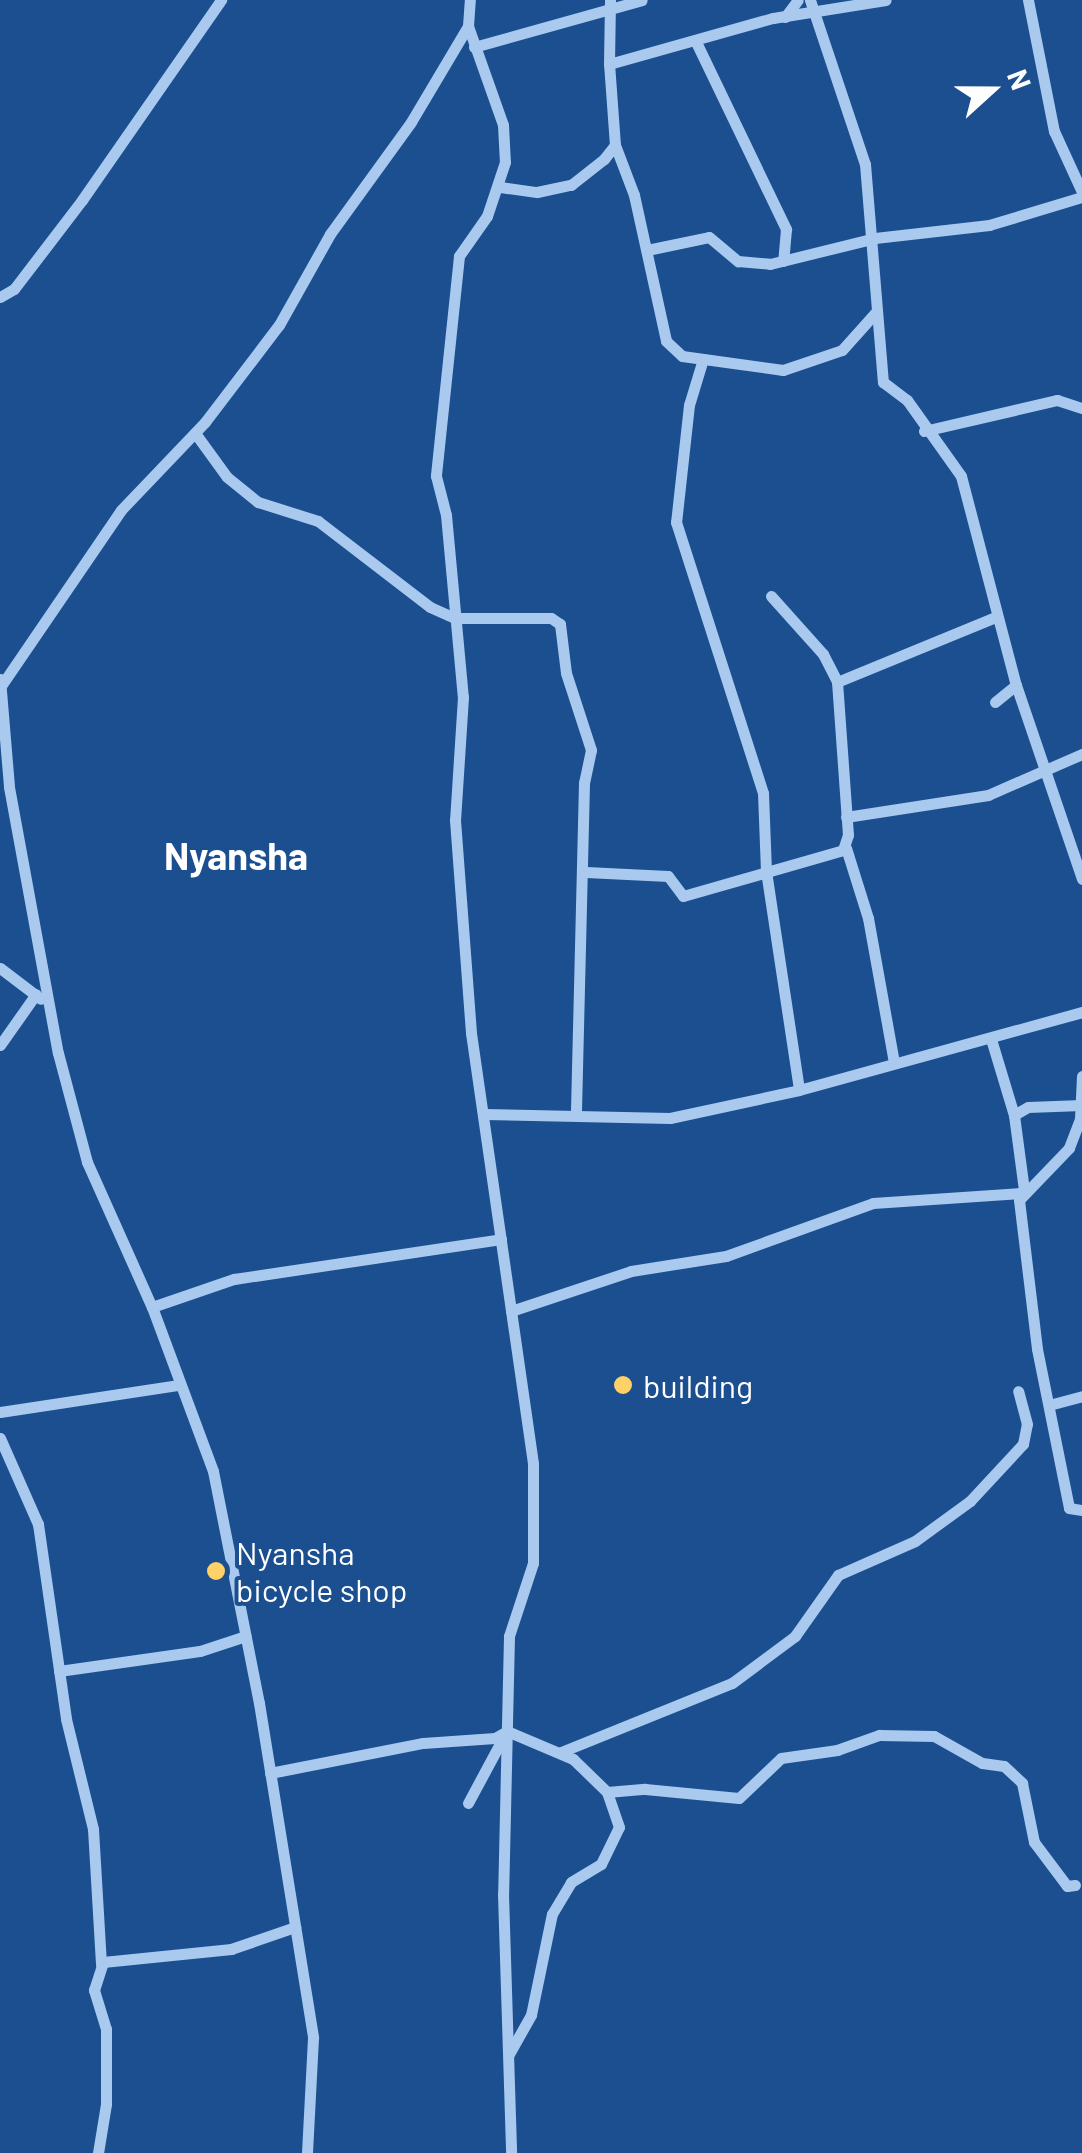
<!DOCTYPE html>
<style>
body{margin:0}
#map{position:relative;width:1082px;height:2153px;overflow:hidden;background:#1b4f8f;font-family:Barlow,sans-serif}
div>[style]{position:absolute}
.minor>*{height:11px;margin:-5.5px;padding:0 5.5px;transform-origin:5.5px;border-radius:5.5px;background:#a9c9ee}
.dots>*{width:28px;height:28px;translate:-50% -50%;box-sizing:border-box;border:5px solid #1b4f8f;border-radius:50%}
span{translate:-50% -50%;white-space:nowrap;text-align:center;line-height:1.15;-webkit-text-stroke:8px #1b4f8f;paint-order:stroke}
.poi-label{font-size:32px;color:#fff}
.left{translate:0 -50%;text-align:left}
.quarter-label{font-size:38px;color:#fff;font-weight:700}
.north{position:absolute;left:942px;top:40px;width:100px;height:100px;-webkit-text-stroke:8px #1b4f8f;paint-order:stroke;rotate:69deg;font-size:28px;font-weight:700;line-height:40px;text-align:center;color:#fff}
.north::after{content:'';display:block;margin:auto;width:35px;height:45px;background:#fff;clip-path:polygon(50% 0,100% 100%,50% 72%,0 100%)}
</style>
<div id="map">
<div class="minor">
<div style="left:810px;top:0;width:173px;rotate:71.5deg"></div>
<div style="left:865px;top:164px;width:219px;rotate:85.3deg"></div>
<div style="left:883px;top:382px;width:30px;rotate:37deg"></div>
<div style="left:907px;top:400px;width:93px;rotate:54.6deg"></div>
<div style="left:961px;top:476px;width:216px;rotate:75.3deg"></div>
<div style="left:1028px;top:0;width:134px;rotate:78.8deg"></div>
<div style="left:1054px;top:131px;width:67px;rotate:65.3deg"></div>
<div style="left:785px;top:17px;width:21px;rotate:-53deg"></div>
<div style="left:468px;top:26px;width:105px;rotate:70.5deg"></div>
<div style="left:503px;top:125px;width:37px;rotate:87deg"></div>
<div style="left:505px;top:162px;width:57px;rotate:108.4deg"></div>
<div style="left:487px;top:216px;width:49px;rotate:125deg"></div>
<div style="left:459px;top:256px;width:221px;rotate:96deg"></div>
<div style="left:436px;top:476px;width:40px;rotate:75.6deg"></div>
<div style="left:446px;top:515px;width:183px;rotate:84.7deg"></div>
<div style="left:463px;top:697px;width:123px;rotate:93.7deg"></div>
<div style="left:455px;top:820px;width:214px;rotate:85.7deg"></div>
<div style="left:471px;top:1033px;width:435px;rotate:81.8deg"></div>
<div style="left:533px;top:1464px;width:99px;rotate:90deg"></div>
<div style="left:533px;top:1563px;width:77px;rotate:108.2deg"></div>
<div style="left:509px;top:1636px;width:258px;rotate:91.3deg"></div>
<div style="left:503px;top:1894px;width:259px;rotate:88.2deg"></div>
<div style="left:696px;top:42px;width:208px;rotate:64.3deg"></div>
<div style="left:786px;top:229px;width:32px;rotate:95deg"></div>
<div style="left:474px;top:47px;width:174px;rotate:-15.6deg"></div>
<div style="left:609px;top:64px;width:64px;rotate:-89.1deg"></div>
<div style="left:615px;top:145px;width:53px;rotate:69.2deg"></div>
<div style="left:634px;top:195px;width:149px;rotate:77.6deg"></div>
<div style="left:666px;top:341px;width:22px;rotate:43deg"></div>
<div style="left:682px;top:356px;width:102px;rotate:7.9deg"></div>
<div style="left:783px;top:370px;width:62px;rotate:-18.7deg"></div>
<div style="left:842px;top:350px;width:51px;rotate:-48.2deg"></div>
<div style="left:500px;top:187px;width:37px;rotate:8deg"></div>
<div style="left:537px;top:192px;width:35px;rotate:-12deg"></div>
<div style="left:571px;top:185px;width:42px;rotate:-38.2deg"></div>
<div style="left:604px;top:159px;width:18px;rotate:-52deg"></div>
<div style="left:615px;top:145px;width:81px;rotate:-94.2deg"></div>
<div style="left:609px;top:64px;width:170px;rotate:-15.7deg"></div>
<div style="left:773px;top:18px;width:114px;rotate:-9.1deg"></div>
<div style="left:647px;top:250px;width:63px;rotate:-11.8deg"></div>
<div style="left:709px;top:237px;width:38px;rotate:40deg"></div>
<div style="left:738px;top:261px;width:32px;rotate:5deg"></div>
<div style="left:770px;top:264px;width:108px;rotate:-13.9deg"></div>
<div style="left:875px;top:238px;width:115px;rotate:-6.5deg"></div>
<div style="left:989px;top:225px;width:97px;rotate:-16.8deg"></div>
<div style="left:0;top:297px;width:16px;rotate:-30deg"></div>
<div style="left:14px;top:289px;width:112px;rotate:-52.6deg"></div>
<div style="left:82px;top:200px;width:244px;rotate:-55.2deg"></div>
<div style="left:703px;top:359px;width:48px;rotate:106.9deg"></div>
<div style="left:689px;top:405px;width:118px;rotate:96.3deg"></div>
<div style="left:676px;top:522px;width:285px;rotate:72.2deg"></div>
<div style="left:763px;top:793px;width:78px;rotate:87.8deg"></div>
<div style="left:766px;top:871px;width:221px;rotate:81.4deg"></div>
<div style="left:924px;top:431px;width:137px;rotate:-13.1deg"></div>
<div style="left:1057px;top:400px;width:26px;rotate:18deg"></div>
<div style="left:195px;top:433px;width:54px;rotate:54deg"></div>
<div style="left:227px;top:477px;width:40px;rotate:39deg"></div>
<div style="left:258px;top:502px;width:63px;rotate:17.6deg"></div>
<div style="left:318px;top:521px;width:141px;rotate:37.5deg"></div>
<div style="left:430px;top:607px;width:27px;rotate:24deg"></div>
<div style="left:455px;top:618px;width:96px"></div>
<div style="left:551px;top:618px;width:11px;rotate:34deg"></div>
<div style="left:560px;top:624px;width:49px;rotate:83deg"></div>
<div style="left:566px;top:673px;width:81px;rotate:72deg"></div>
<div style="left:591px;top:750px;width:34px;rotate:102deg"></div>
<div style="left:584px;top:783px;width:332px;rotate:91.4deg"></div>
<div style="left:771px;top:596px;width:78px;rotate:48.1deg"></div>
<div style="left:823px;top:654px;width:31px;rotate:63deg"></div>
<div style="left:0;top:679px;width:108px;rotate:85.2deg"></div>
<div style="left:9px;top:787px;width:270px;rotate:79.6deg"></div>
<div style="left:58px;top:1053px;width:113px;rotate:75.1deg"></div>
<div style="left:87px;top:1162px;width:159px;rotate:65.9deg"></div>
<div style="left:152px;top:1307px;width:175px;rotate:69.6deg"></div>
<div style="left:213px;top:1471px;width:237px;rotate:78.8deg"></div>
<div style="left:259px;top:1703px;width:339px;rotate:80.8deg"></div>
<div style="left:313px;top:2038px;width:115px;rotate:93deg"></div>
<div style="left:1px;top:686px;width:213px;rotate:-55.7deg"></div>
<div style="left:121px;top:510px;width:122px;rotate:-46.3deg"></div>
<div style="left:205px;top:422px;width:122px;rotate:-52.7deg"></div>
<div style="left:279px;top:325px;width:104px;rotate:-60.7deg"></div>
<div style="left:330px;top:234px;width:138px;rotate:-54.1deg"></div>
<div style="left:411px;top:122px;width:112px;rotate:-59.3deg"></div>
<div style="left:468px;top:26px;width:26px;rotate:-86deg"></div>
<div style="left:995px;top:702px;width:27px;rotate:-39deg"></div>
<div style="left:1016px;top:685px;width:205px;rotate:71.2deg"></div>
<div style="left:846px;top:817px;width:144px;rotate:-8.8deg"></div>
<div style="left:988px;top:795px;width:103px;rotate:-23.6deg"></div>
<div style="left:846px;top:848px;width:73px;rotate:72.6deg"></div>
<div style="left:868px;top:918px;width:147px;rotate:79.8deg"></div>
<div style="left:586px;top:872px;width:82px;rotate:2.8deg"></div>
<div style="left:668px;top:876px;width:25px;rotate:53deg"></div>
<div style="left:683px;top:896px;width:166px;rotate:-16deg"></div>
<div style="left:843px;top:850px;width:16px;rotate:-72deg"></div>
<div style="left:848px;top:835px;width:153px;rotate:-94.1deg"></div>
<div style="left:837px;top:682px;width:169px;rotate:-22.3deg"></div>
<div style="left:0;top:968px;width:51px;rotate:37.1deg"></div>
<div style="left:991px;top:1039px;width:79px;rotate:73.2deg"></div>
<div style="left:0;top:1045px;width:62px;rotate:-54.8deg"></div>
<div style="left:1082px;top:1076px;width:43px;rotate:92.7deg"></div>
<div style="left:1080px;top:1119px;width:31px;rotate:111deg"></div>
<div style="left:1069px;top:1148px;width:72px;rotate:133.9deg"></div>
<div style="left:1019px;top:1200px;width:150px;rotate:83.1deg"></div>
<div style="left:1037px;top:1349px;width:162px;rotate:78.6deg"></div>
<div style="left:1069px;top:1508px;width:13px;rotate:9deg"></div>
<div style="left:484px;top:1114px;width:186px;rotate:1.2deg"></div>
<div style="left:670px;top:1118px;width:132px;rotate:-12.2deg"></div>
<div style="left:799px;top:1090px;width:294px;rotate:-15.4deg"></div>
<div style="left:1024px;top:1190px;width:76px;rotate:-97.6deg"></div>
<div style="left:1014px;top:1115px;width:16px;rotate:-30deg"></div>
<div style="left:1028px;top:1107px;width:54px;rotate:-2.1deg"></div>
<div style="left:152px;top:1307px;width:87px;rotate:-18.9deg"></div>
<div style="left:234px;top:1279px;width:270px;rotate:-8.5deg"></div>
<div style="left:511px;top:1311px;width:126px;rotate:-18.4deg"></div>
<div style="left:631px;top:1271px;width:96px;rotate:-9deg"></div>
<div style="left:726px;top:1256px;width:156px;rotate:-19.8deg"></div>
<div style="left:873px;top:1203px;width:147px;rotate:-3.9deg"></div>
<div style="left:1049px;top:1405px;width:34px;rotate:-15deg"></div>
<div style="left:0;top:1412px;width:181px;rotate:-8.6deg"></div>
<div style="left:0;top:1438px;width:94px;rotate:66.2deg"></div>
<div style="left:38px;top:1524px;width:197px;rotate:81.8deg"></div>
<div style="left:66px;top:1719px;width:113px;rotate:76.2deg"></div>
<div style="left:93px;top:1829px;width:136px;rotate:86.6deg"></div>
<div style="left:59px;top:1671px;width:142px;rotate:-8.1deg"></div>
<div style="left:200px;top:1651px;width:48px;rotate:-18.1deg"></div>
<div style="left:507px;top:1731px;width:72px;rotate:23deg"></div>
<div style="left:573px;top:1759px;width:47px;rotate:44.1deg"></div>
<div style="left:607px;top:1792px;width:38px;rotate:-5deg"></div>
<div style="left:645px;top:1789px;width:94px;rotate:5.5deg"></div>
<div style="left:739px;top:1798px;width:58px;rotate:-43.6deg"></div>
<div style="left:781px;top:1758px;width:57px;rotate:-8.1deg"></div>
<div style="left:837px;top:1750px;width:45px;rotate:-19.7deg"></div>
<div style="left:879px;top:1735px;width:55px;rotate:1deg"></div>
<div style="left:934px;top:1736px;width:55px;rotate:29.4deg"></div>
<div style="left:982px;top:1763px;width:22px;rotate:8deg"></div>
<div style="left:1004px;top:1766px;width:25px;rotate:43deg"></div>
<div style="left:1022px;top:1783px;width:60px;rotate:78.5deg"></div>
<div style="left:1034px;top:1842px;width:55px;rotate:53.1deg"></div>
<div style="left:1067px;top:1886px;width:8px;rotate:-7deg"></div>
<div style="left:561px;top:1752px;width:184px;rotate:-22deg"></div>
<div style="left:732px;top:1683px;width:79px;rotate:-36.7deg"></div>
<div style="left:795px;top:1636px;width:75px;rotate:-54.8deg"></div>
<div style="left:838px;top:1575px;width:84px;rotate:-23.8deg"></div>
<div style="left:915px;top:1541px;width:68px;rotate:-36deg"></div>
<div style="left:970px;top:1501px;width:78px;rotate:-47.1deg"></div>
<div style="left:1023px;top:1444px;width:20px;rotate:-79deg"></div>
<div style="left:1027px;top:1424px;width:34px;rotate:-105deg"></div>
<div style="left:270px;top:1773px;width:156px;rotate:-11.1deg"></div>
<div style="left:423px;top:1743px;width:72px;rotate:-4deg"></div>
<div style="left:495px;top:1738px;width:14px;rotate:-30deg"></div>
<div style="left:468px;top:1803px;width:78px;rotate:-61.8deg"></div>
<div style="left:509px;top:2054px;width:45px;rotate:-60.6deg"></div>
<div style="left:531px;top:2015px;width:103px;rotate:-78.3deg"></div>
<div style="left:552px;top:1914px;width:37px;rotate:-59deg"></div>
<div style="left:571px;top:1882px;width:35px;rotate:-31deg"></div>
<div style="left:601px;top:1864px;width:41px;rotate:-64.1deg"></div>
<div style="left:619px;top:1827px;width:37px;rotate:-109deg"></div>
<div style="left:98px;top:2153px;width:50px;rotate:-80.7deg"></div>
<div style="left:106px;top:2104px;width:75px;rotate:-90deg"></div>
<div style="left:106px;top:2029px;width:41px;rotate:-107.1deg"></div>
<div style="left:94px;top:1990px;width:29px;rotate:-72deg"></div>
<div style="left:103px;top:1962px;width:129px;rotate:-5.8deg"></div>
<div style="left:231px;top:1949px;width:68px;rotate:-19deg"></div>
</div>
<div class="dots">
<div style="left:623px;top:1385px;background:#ffd166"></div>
<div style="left:216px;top:1571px;background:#ffd166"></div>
</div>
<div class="poi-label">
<span class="left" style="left:643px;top:1385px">building</span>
<span class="left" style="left:236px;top:1571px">Nyansha<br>bicycle shop</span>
</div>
<div class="quarter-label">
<span style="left:236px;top:856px">Nyansha</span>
</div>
<div class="north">N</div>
</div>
